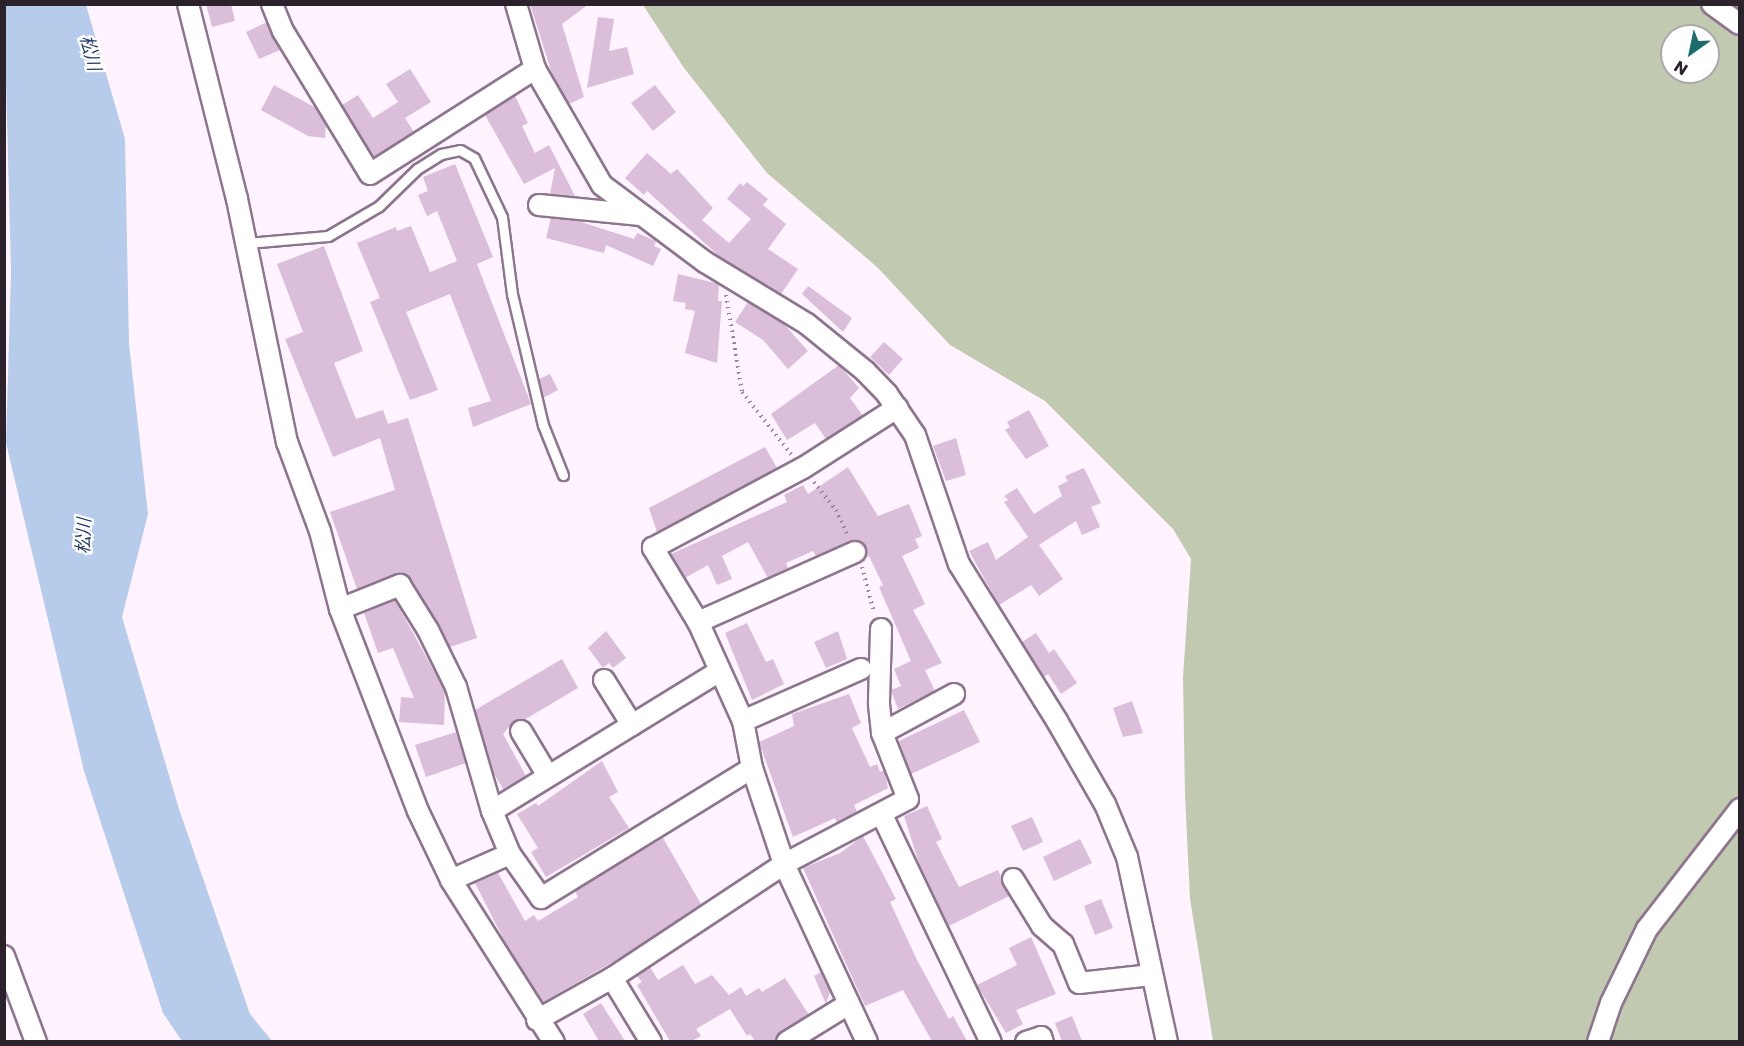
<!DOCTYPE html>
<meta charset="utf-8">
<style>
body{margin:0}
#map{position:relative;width:1744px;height:1046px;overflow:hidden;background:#fef3fe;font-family:Poppins,"Noto Sans JP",sans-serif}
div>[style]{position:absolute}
.green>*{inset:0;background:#c2c9b1}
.water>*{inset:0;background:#b7cbeb}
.building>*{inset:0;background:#dabeda}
.path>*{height:4px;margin-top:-2px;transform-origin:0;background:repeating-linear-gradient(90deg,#928792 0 1.5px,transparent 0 6px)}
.roads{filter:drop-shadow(2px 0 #8e758e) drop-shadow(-2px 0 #8e758e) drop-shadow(0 2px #8e758e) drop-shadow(0 -2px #8e758e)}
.lane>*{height:9px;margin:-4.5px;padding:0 4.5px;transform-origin:4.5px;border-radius:4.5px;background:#fff}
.street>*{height:20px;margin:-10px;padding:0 10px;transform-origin:10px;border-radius:10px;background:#fff}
span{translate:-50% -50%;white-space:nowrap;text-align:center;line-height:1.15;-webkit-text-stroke:4.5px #fff;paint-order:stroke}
.water-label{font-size:18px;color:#223c66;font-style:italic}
.frame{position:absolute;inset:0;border:6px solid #2c222c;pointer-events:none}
.north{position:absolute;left:1660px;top:24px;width:60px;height:60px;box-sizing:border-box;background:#fff;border:2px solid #aba7ab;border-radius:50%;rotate:213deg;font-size:16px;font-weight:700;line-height:24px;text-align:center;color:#2c222c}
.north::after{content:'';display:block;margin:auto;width:21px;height:27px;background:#1e6b6e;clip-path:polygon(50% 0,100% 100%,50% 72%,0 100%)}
</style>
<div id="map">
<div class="green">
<div style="clip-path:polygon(evenodd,643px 5px,1739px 5px,1739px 1041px,1213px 1041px,1190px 899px,1185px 795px,1183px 677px,1191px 559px,1173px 529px,1045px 401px,950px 345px,877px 267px,767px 173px,684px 68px,643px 5px,1672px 36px,1708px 36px,1708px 72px,1672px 72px,1672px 36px)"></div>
</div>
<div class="water">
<div style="clip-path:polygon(4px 5px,86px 5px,125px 139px,129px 344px,148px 514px,122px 617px,179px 809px,250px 1014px,272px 1041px,182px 1041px,163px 1013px,84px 771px,6px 443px,11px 272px)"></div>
</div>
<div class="building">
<div style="clip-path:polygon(206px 4px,231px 4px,235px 21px,212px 27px)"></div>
<div style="clip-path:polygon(530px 4px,589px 4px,562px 24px,584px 97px,569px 104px,552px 74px)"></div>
<div style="clip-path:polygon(598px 17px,614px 19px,609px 51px,627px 47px,634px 74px,587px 88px)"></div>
<div style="clip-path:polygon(267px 22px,280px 50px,259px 59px,246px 32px)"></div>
<div style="clip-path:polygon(410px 69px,431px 102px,405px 118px,414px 132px,374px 157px,342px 105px,358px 95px,373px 118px,398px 102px,386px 84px)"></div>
<div style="clip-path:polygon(274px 85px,316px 108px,326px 125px,325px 138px,308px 136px,261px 110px)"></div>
<div style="clip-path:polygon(655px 85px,676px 112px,653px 131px,631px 103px)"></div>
<div style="clip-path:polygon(515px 96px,528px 123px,522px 126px,535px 153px,549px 145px,575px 196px,550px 194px,555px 168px,524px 184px,485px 115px)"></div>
<div style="clip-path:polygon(647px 153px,671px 174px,677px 169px,713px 208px,702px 220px,729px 243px,751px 219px,727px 199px,740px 183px,743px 186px,747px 182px,768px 199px,763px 205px,786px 224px,768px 249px,798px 269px,781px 294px,720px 257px,647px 191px,644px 195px,625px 178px)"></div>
<div style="clip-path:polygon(455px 164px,493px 257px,477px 264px,531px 404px,473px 427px,468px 408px,491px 401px,450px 294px,406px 312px,438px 390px,410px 400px,370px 302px,380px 298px,357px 243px,396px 227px,397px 231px,411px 226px,430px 272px,457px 261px,437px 211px,427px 216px,418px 195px,428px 191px,423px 177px)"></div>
<div style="clip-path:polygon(551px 218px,578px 221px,634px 239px,637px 233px,656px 241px,654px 246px,661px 249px,653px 266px,606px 245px,604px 253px,546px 238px)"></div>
<div style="clip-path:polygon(324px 246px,363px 351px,334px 363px,356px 419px,383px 410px,388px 424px,408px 418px,477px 638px,450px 647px,407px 575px,396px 574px,357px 589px,330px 512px,395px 490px,380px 438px,333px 457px,285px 339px,303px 332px,277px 264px)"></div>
<div style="clip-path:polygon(678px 274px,719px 284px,718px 301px,722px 301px,717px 363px,685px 353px,695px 311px,685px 309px,686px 303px,673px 301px)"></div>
<div style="clip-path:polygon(808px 286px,852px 318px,843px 332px,802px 294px)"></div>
<div style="clip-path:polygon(748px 302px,783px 323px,808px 351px,788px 369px,763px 340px,735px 322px)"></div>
<div style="clip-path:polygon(884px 342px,903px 359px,889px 375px,870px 357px)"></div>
<div style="clip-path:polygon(839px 365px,859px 388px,850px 398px,863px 416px,826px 439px,815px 423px,787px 440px,771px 414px)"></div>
<div style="clip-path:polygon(550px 374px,558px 390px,543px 398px,539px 379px)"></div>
<div style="clip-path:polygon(1029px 410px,1049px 446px,1026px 459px,1005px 430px,1010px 427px,1007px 422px)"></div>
<div style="clip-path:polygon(956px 438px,966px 475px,946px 481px,933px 446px)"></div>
<div style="clip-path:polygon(765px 447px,777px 468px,657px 532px,649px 508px)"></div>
<div style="clip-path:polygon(848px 467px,878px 516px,909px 504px,922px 536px,915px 539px,919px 548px,902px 556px,925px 604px,913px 610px,942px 663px,925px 670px,935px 691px,898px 709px,891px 690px,901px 686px,894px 669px,911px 661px,879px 587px,883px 585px,869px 556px,865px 557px,866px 548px,862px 542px,850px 541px,816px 556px,813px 551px,786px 563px,788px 568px,768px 578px,748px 542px,722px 556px,732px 579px,717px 585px,708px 565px,685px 578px,671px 554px,787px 502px,784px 495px,803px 485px,808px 494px)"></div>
<div style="clip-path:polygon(1084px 468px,1101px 503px,1091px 507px,1100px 527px,1082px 535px,1076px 521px,1039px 545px,1063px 579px,1039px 596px,1031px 585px,999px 605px,969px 551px,988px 542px,996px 560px,1028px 537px,1004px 502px,1008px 500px,1004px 496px,1017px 488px,1034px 514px,1062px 496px,1058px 486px,1068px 481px,1065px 476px)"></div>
<div style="clip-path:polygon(395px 600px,445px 691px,444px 725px,399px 722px,401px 697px,414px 698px,393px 648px,378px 653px,364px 613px)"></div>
<div style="clip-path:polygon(747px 623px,766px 662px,773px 659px,784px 684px,752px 700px,725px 633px)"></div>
<div style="clip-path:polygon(606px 631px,626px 658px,613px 668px,609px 663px,603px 668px,588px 648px)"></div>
<div style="clip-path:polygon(838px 631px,847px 659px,826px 668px,814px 642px)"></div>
<div style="clip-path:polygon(1036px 633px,1049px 653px,1054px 649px,1077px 683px,1061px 694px,1048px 674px,1044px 677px,1022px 642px)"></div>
<div style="clip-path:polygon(562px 659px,578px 688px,524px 720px,514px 721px,503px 734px,526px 776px,503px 789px,493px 772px,475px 710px)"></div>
<div style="clip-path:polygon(849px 694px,861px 723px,852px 728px,870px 767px,877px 764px,880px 772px,884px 770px,888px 788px,854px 805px,857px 812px,837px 823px,835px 818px,793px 837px,759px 742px,794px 726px,792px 714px)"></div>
<div style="clip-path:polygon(1132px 701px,1143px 733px,1123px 737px,1113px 708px)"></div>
<div style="clip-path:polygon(964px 710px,980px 742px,911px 774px,899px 741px)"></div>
<div style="clip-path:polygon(456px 732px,466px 763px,426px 777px,415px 745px)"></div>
<div style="clip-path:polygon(602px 761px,618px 792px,609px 797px,629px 828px,546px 877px,531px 852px,538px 848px,517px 814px,536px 803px,538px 806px)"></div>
<div style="clip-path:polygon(927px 806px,942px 839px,936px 842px,959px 887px,998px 870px,1009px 896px,949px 926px,919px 863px,904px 816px)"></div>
<div style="clip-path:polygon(1032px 817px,1043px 842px,1023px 851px,1011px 826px)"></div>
<div style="clip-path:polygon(863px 836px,896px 899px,890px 902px,917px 960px,949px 1019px,953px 1016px,967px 1041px,932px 1041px,903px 990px,865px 1006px,803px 868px,840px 853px)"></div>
<div style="clip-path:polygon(663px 838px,701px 904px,625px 955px,543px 1002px,507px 946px,475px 883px,498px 873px,525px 921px,534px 915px,538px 921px,578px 897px,575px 891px)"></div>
<div style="clip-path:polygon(1080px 839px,1092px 863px,1054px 881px,1043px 857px)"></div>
<div style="clip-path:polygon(1101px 899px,1113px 928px,1095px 935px,1084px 906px)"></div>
<div style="clip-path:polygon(1031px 937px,1056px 994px,1016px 1010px,1023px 1024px,1006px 1033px,977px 985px,1017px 965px,1009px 948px)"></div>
<div style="clip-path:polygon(683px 965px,695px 984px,712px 975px,729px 995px,741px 987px,746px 996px,759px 988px,762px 992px,785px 978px,809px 1015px,780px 1032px,775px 1041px,755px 1041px,750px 1034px,747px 1036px,730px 1009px,696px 1029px,701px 1036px,692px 1041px,670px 1041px,637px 985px,642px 982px,637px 976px,650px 967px,658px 980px)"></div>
<div style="clip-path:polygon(821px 972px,830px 992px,826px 1004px,814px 976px)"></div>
<div style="clip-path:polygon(601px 1003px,625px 1041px,599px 1041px,583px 1014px)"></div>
<div style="clip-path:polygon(1072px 1016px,1082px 1041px,1062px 1041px,1055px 1023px)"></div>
</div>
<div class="path">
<div style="left:726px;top:295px;width:98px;rotate:80.6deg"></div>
<div style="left:742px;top:392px;width:80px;rotate:51.6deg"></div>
<div style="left:814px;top:482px;width:36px;rotate:52deg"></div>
<div style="left:836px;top:510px;width:29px;rotate:65deg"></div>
<div style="left:862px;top:567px;width:47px;rotate:75.1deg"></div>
</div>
<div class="roads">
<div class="lane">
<div style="left:247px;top:243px;width:81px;rotate:-4.9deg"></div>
<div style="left:328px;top:236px;width:59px;rotate:-30.5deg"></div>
<div style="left:379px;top:206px;width:53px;rotate:-44.2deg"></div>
<div style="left:417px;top:169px;width:28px;rotate:-32deg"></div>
<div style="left:441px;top:154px;width:19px;rotate:-12deg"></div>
<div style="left:460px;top:150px;width:16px;rotate:30deg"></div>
<div style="left:474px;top:158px;width:65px;rotate:64.6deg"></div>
<div style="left:502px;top:217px;width:78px;rotate:82.6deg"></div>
<div style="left:512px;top:294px;width:135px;rotate:76.7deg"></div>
<div style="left:543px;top:425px;width:54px;rotate:68.2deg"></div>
</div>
<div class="street">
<div style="left:188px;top:4px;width:201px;rotate:75.9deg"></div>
<div style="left:237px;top:199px;width:248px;rotate:78.4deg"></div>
<div style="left:287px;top:442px;width:95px;rotate:69.7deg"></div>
<div style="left:320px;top:531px;width:81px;rotate:75.6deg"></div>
<div style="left:340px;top:609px;width:217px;rotate:68.9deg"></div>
<div style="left:418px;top:811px;width:76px;rotate:64.4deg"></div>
<div style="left:451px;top:880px;width:192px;rotate:57.6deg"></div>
<div style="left:272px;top:4px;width:29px;rotate:68deg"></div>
<div style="left:283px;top:31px;width:167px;rotate:58.7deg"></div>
<div style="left:370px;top:174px;width:196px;rotate:-32.5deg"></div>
<div style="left:516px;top:4px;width:68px;rotate:73.7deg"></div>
<div style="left:535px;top:69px;width:134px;rotate:60deg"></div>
<div style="left:602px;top:185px;width:129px;rotate:36.8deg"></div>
<div style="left:705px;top:262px;width:119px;rotate:31.3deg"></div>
<div style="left:807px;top:324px;width:75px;rotate:39deg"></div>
<div style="left:865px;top:371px;width:32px;rotate:46deg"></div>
<div style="left:887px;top:394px;width:50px;rotate:55.7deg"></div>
<div style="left:915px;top:435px;width:136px;rotate:71.2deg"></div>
<div style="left:959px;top:564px;width:185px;rotate:58deg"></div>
<div style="left:1057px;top:721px;width:96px;rotate:60deg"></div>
<div style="left:1105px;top:804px;width:57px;rotate:67.5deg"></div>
<div style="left:1127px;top:857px;width:189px;rotate:77.8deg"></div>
<div style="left:1712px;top:4px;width:34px;rotate:36deg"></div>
<div style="left:539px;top:205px;width:102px;rotate:5.6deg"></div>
<div style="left:340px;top:609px;width:65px;rotate:-21.8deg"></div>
<div style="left:400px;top:585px;width:53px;rotate:58.1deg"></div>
<div style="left:428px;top:630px;width:64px;rotate:63.8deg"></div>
<div style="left:456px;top:687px;width:129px;rotate:73.8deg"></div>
<div style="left:698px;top:622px;width:172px;rotate:-24deg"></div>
<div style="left:604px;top:680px;width:53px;rotate:58.1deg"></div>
<div style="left:743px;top:721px;width:129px;rotate:-23.8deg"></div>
<div style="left:521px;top:731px;width:52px;rotate:59deg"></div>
<div style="left:882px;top:733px;width:82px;rotate:-28.4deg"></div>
<div style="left:882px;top:815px;width:252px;rotate:64.4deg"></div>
<div style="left:510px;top:854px;width:47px;rotate:-112.7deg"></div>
<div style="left:492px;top:811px;width:265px;rotate:-31.6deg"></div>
<div style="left:1013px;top:879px;width:55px;rotate:58.3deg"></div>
<div style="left:1042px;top:926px;width:28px;rotate:41deg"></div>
<div style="left:1063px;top:944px;width:42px;rotate:67.7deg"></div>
<div style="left:1079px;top:983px;width:73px;rotate:-6.3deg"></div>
<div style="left:451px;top:880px;width:64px;rotate:-23.8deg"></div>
<div style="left:510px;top:854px;width:54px;rotate:54.8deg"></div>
<div style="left:541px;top:898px;width:248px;rotate:-31.6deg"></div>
<div style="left:4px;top:956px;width:92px;rotate:69.6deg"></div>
<div style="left:612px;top:978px;width:75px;rotate:58.6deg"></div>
<div style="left:537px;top:1020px;width:86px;rotate:-29.2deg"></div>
<div style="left:612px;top:978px;width:206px;rotate:-33.5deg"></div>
<div style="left:784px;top:864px;width:140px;rotate:-27.7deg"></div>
<div style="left:908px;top:799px;width:71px;rotate:-111.5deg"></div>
<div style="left:882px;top:733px;width:31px;rotate:-96deg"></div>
<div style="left:879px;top:702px;width:73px;rotate:-88.4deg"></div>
<div style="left:787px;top:1042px;width:70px;rotate:-31.7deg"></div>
<div style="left:867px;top:1042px;width:196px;rotate:-115deg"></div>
<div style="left:784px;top:864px;width:101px;rotate:-108.4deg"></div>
<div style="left:752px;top:768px;width:48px;rotate:-100.8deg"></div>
<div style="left:743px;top:721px;width:109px;rotate:-114.4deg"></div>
<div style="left:698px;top:622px;width:87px;rotate:-121.3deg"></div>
<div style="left:653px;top:548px;width:170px;rotate:-28.1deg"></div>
<div style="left:803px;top:468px;width:112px;rotate:-32.6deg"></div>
<div style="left:1026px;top:1042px;width:16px;rotate:-18deg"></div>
<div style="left:1041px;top:1037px;width:5px;rotate:68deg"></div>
<div style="left:1598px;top:1042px;width:41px;rotate:-71.6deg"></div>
<div style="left:1611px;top:1003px;width:82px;rotate:-64.1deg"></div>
<div style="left:1647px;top:929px;width:152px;rotate:-52.2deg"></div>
</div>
</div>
<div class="water-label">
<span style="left:90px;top:53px;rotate:75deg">松川</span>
<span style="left:84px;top:536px;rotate:-88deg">松川</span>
</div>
<div class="frame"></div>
<div class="north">N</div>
</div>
